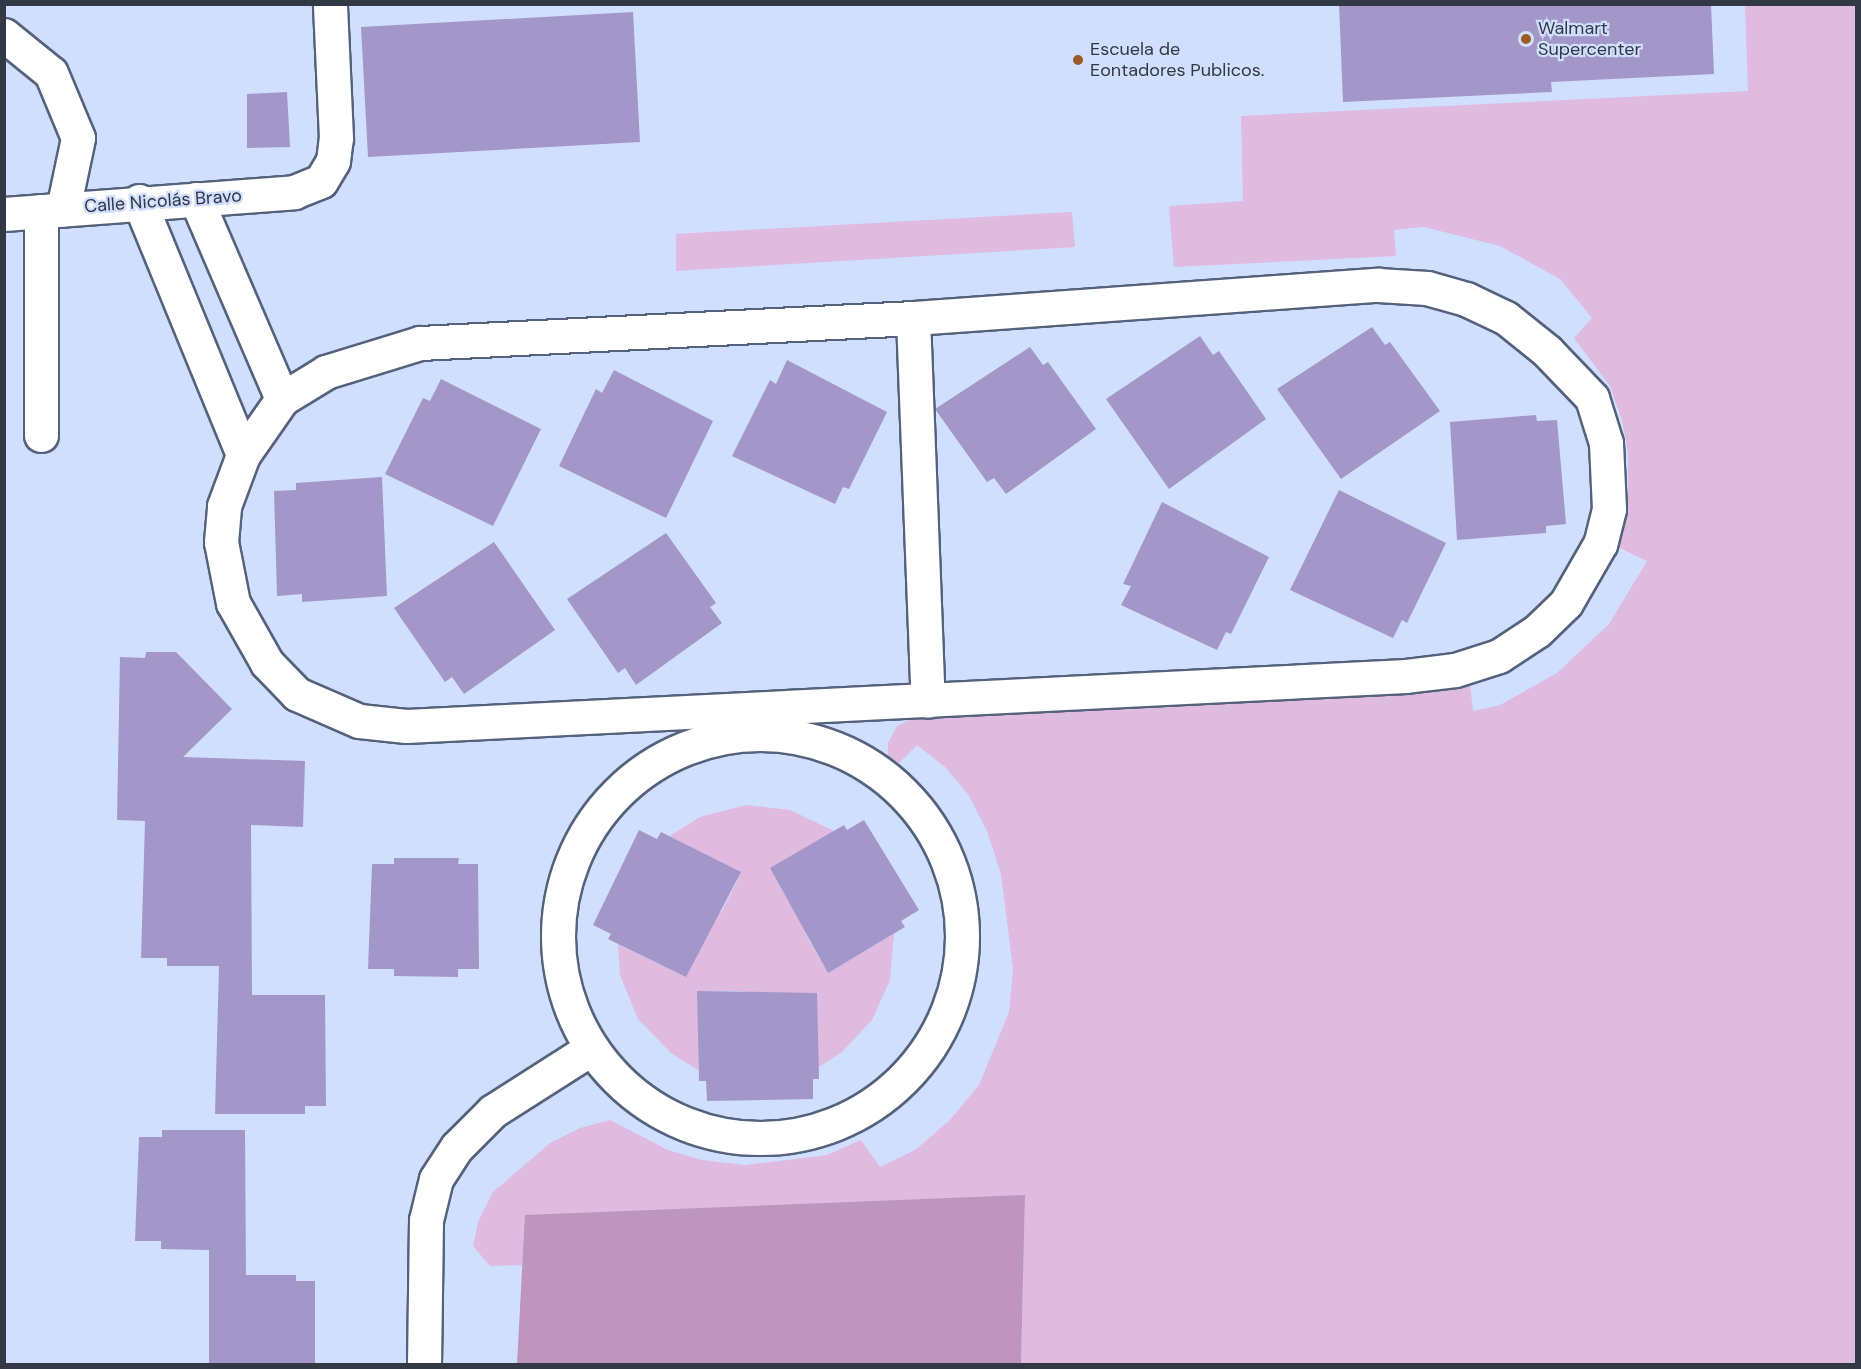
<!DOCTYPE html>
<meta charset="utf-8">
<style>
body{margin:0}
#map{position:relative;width:1861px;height:1369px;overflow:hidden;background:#cfdffd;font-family:"DM Sans",sans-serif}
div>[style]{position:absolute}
.green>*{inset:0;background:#dfbbe0}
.forest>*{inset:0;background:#bd95be}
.building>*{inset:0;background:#a297c8}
.roads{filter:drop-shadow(2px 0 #55627c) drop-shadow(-2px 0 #55627c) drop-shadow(0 2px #55627c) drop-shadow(0 -2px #55627c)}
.minor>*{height:33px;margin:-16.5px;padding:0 16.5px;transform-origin:16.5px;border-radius:16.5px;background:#fff}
.minor>.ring{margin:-16.5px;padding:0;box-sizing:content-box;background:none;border:33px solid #fff;border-radius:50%}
.dots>*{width:16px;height:16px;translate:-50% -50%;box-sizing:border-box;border:3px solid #cfdffd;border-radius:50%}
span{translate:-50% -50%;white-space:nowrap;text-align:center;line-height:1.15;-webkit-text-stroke:4.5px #cfdffd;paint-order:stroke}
.poi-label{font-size:18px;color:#323844}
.left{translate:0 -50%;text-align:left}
.street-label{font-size:18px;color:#323844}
.frame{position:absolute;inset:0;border:6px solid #323844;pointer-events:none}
</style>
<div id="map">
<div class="green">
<div style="clip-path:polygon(1745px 5px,1856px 5px,1856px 1364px,1021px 1364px,1025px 1195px,525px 1265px,490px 1266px,473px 1246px,478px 1222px,493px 1192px,550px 1143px,580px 1128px,610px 1120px,668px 1150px,702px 1160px,745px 1165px,827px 1155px,861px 1140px,880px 1167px,915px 1150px,949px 1121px,979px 1085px,1009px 1012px,1013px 969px,1001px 874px,987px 831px,968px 794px,945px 767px,917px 745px,897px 765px,888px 757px,888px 743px,897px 726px,913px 718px,1236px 702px,1470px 685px,1473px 711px,1500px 705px,1557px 673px,1609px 624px,1647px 561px,1618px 547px,1628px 495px,1628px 452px,1622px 420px,1610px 386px,1574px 338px,1592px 318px,1560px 279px,1500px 246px,1424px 227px,1394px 230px,1396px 256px,1174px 267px,1169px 206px,1243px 201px,1241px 116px,1748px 91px)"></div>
<div style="clip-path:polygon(1072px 212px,1075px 247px,676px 271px,676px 234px)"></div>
<div style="clip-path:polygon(746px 805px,790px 810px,834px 831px,773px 874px,790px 904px,825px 921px,805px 933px,824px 966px,850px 960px,894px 934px,890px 980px,872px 1020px,842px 1052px,819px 1067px,744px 1015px,743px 991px,705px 991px,698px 1017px,698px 1070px,671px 1053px,638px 1019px,620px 975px,618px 944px,665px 967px,700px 903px,721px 913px,738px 879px,670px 836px,700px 817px)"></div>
</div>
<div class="forest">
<div style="clip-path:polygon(1025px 1195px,1021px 1364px,517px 1364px,525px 1215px)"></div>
</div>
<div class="building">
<div style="clip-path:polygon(1339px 4px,1711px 4px,1714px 74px,1551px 82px,1552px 92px,1343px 102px)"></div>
<div style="clip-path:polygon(633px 12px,640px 142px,368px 157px,361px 27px)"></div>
<div style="clip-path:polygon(287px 92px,290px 147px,247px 148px,247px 94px)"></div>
<div style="clip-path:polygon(1372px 327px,1385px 345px,1390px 342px,1440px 411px,1341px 479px,1277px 389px)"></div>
<div style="clip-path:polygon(1200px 336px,1213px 355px,1219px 351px,1266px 419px,1169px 489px,1106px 399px)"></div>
<div style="clip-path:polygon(1030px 347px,1043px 365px,1048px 362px,1096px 429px,1006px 494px,994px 478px,987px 482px,935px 409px)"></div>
<div style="clip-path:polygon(787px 360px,887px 412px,849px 489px,843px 487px,835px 504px,732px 456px,770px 380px,776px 384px)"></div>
<div style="clip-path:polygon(614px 370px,713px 421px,666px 518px,559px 466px,596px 389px,602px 393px)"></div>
<div style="clip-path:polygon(441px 379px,541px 429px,493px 526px,385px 474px,423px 398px,430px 401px)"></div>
<div style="clip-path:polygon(1536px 415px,1537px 421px,1557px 420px,1566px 524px,1546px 526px,1546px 533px,1457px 540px,1450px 422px)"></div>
<div style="clip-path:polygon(382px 477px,387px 596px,302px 602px,302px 594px,277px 596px,274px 491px,296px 490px,296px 483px)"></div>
<div style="clip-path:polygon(1339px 490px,1446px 543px,1407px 623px,1402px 620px,1393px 638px,1290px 590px)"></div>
<div style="clip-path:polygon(1162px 502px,1269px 557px,1231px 634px,1226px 632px,1217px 650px,1121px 605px,1131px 586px,1123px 584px)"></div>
<div style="clip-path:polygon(666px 533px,716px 603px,710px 607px,722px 623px,636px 685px,625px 668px,618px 673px,567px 599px)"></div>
<div style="clip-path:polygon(494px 542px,555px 630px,464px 694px,452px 677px,445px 682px,394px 608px)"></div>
<div style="clip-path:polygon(146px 652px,176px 652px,232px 709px,183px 757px,305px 761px,303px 827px,251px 825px,252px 995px,325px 995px,326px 1106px,305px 1106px,305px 1114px,215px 1114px,219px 966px,167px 966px,167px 958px,141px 958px,145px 821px,117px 820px,120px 657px,145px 658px)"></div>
<div style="clip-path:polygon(864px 820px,919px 910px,901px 921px,905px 927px,828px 973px,770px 868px,844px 825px,847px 830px)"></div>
<div style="clip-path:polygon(639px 830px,657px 839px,661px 832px,741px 872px,686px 977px,608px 939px,611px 934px,593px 925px)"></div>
<div style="clip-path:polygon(394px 858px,459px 858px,458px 864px,478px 864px,479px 969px,458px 969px,458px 977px,394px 976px,394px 969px,368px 969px,372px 864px,394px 864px)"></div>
<div style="clip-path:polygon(697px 991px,817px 993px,819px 1079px,813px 1079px,813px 1099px,707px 1101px,706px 1081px,699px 1081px)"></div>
<div style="clip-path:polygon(162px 1130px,245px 1130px,246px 1275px,296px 1275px,296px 1281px,315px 1281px,315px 1365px,209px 1365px,209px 1250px,161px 1249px,161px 1241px,135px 1241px,139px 1137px,162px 1137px)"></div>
</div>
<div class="roads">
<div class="minor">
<div style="left:4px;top:35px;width:60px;rotate:39deg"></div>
<div style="left:51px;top:73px;width:70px;rotate:67.4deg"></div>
<div style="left:78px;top:138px;width:73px;rotate:101.9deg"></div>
<div style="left:196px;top:199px;width:218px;rotate:66.7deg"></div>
<div style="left:139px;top:201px;width:274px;rotate:67.7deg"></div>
<div style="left:41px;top:211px;width:224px;rotate:90deg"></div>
<div style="left:4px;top:214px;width:291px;rotate:-4.3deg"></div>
<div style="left:294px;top:192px;width:29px;rotate:-22deg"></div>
<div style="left:321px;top:181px;width:23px;rotate:-59deg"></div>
<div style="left:333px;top:161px;width:23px;rotate:-83deg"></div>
<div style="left:336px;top:138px;width:134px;rotate:-92.6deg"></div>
<div style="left:1378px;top:285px;width:49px;rotate:3.5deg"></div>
<div style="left:1427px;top:288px;width:41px;rotate:15.8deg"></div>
<div style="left:1466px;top:299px;width:44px;rotate:25.4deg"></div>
<div style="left:1506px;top:318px;width:53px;rotate:38.8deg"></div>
<div style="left:1547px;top:351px;width:65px;rotate:46.2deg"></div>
<div style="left:1592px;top:398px;width:47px;rotate:72.7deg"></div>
<div style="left:1606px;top:443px;width:66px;rotate:87.4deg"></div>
<div style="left:1609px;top:509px;width:36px;rotate:104deg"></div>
<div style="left:1600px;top:544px;width:68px;rotate:120deg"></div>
<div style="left:1566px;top:603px;width:40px;rotate:136deg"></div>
<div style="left:1537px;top:631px;width:45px;rotate:146.7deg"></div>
<div style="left:1499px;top:656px;width:46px;rotate:162.3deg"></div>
<div style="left:1455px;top:670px;width:49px;rotate:173deg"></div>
<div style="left:1406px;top:676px;width:1001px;rotate:177.14deg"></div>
<div style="left:406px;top:726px;width:47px;rotate:-173.9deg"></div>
<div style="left:359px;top:721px;width:68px;rotate:-156.5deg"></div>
<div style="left:297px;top:694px;width:43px;rotate:-134.1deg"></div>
<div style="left:267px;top:663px;width:69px;rotate:-119.5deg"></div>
<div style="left:233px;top:603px;width:62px;rotate:-101.1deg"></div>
<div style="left:221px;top:542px;width:36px;rotate:-85deg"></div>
<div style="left:224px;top:506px;width:54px;rotate:-69.6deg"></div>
<div style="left:243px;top:455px;width:68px;rotate:-55.1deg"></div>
<div style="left:282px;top:399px;width:52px;rotate:-31.5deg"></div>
<div style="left:326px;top:372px;width:98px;rotate:-17.1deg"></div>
<div style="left:420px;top:343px;width:494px;rotate:-2.9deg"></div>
<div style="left:913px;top:318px;width:466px;rotate:-4.1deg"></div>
<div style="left:913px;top:318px;width:383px;rotate:87.8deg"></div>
<div class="ring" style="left:558px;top:734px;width:371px;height:371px"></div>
<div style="left:424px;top:1364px;width:144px;rotate:-89.2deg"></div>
<div style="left:426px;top:1220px;width:42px;rotate:-76.3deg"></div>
<div style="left:436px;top:1179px;width:38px;rotate:-57deg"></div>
<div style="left:457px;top:1147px;width:51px;rotate:-45deg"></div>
<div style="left:493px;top:1111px;width:117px;rotate:-32.5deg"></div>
</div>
</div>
<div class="dots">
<div style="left:1526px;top:39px;background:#9b5b24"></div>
<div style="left:1078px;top:60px;background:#9b5b24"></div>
</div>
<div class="poi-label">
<span class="left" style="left:1538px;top:39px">Walmart<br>Supercenter</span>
<span class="left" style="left:1090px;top:60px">Escuela de<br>Eontadores Publicos.</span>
</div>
<div class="street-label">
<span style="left:163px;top:201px;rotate:-4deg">Calle Nicolás Bravo</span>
</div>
<div class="frame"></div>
</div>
